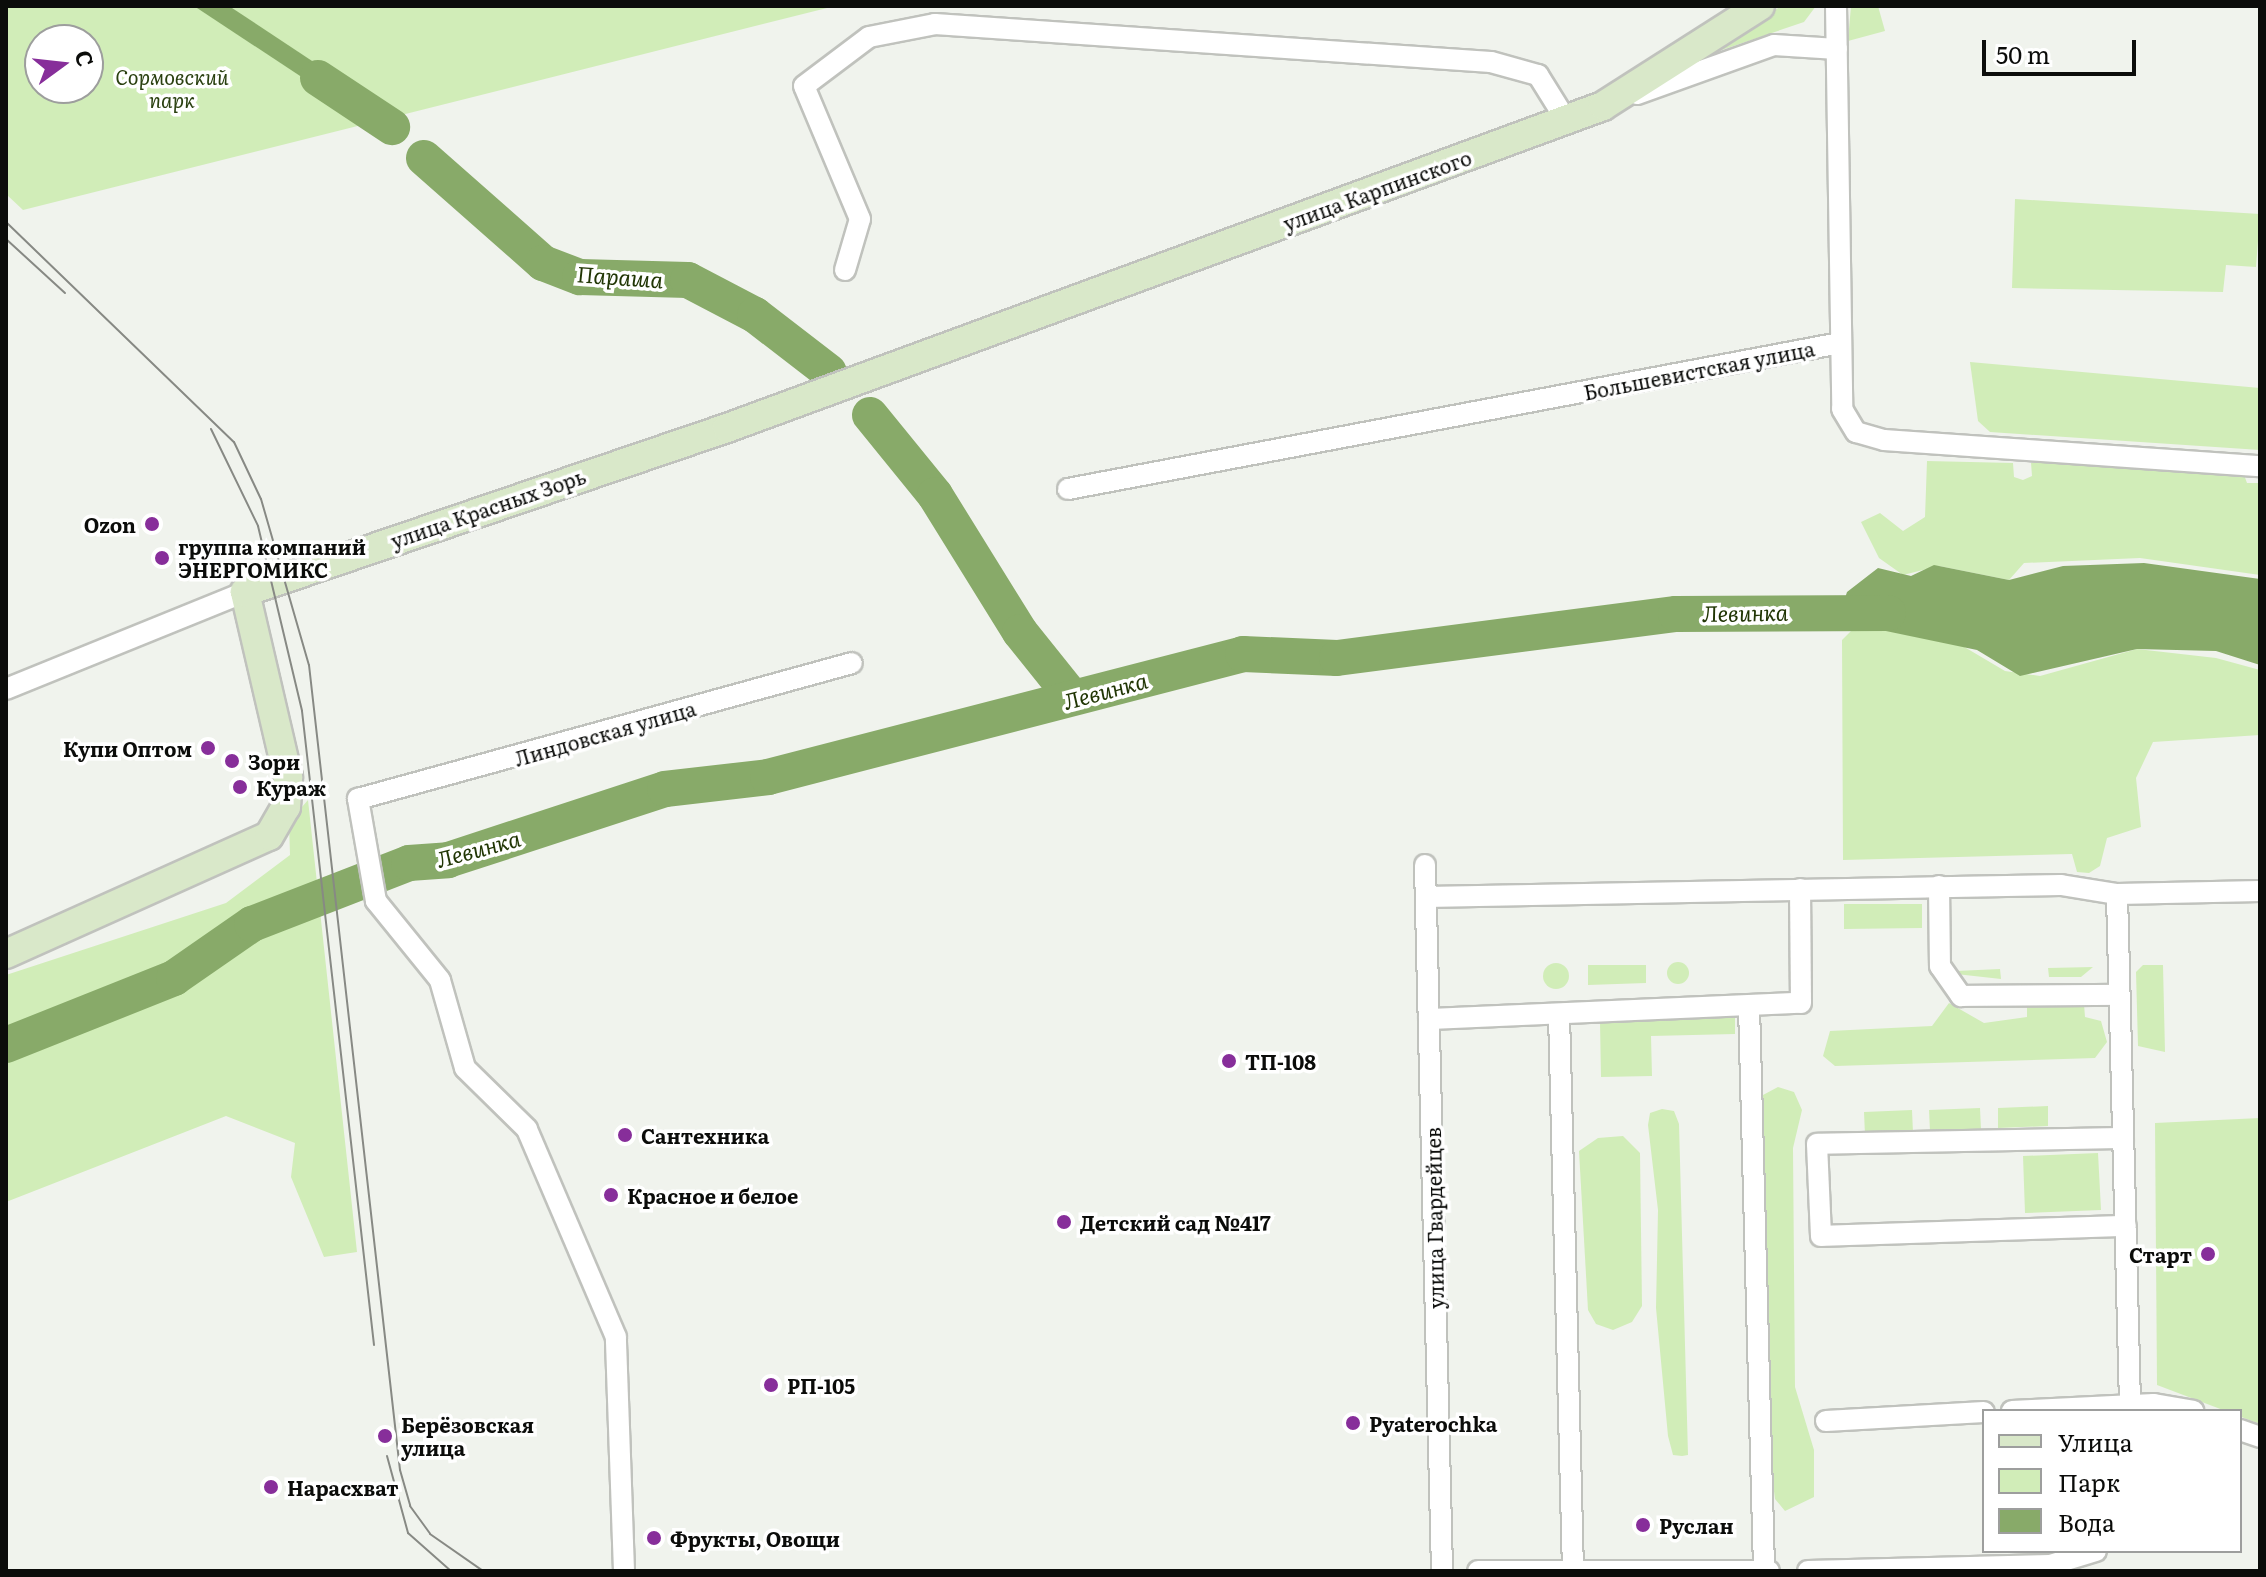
<!DOCTYPE html>
<meta charset="utf-8">
<style>
body{margin:0}
#map{position:relative;width:2266px;height:1577px;overflow:hidden;background:#f0f3ed;font-family:Literata,serif}
div>[style]{position:absolute}
.green>*{inset:0;background:#d1edb8}
.round{border-radius:50%}
.water>*{inset:0;background:#88aa69}
.river>*{height:36px;margin:-18px;padding:0 18px;transform-origin:18px;border-radius:18px;background:#88aa69}
.roads{filter:drop-shadow(2px 0 #c0c2bd) drop-shadow(-2px 0 #c0c2bd) drop-shadow(0 2px #c0c2bd) drop-shadow(0 -2px #c0c2bd)}
.street>*{height:20px;margin:-10px;padding:0 10px;transform-origin:10px;border-radius:10px;background:#fff}
.secondary>*{height:28px;margin:-14px;padding:0 14px;transform-origin:14px;border-radius:14px;background:#d9e8c9}
.tram>*{height:2px;margin:-1px;padding:0 1px;transform-origin:1px;border-radius:1px;background:#878984}
.dots>*{width:22px;height:22px;translate:-50% -50%;box-sizing:border-box;border:4px solid #fff;border-radius:50%}
span{translate:-50% -50%;white-space:nowrap;text-align:center;line-height:1.15;-webkit-text-stroke:7px #fff;paint-order:stroke}
.park-label{font-size:20px;color:#2a4010;font-style:italic}
.street-label{font-size:20px;color:#0b0c0a}
.poi-label{font-size:20px;color:#0b0c0a;font-weight:700}
.right{translate:-100% -50%;text-align:right}
.left{translate:0 -50%;text-align:left}
.water-label{font-size:22px;color:#213605;font-style:italic}
.frame{position:absolute;inset:0;border:8px solid #0b0c0a;pointer-events:none}
.legend{position:absolute;left:1982px;top:1409px;width:260px;height:144px;box-sizing:border-box;background:#fff;border:2px solid #9d9e9d;margin:0;padding:10px 14px;list-style:none;font-size:24px;color:#0b0c0a}
.legend li{display:flex;align-items:center;gap:16px;height:40px}
.legend b{width:40px;border:2px solid #9d9e9d}
.north{position:absolute;left:24px;top:24px;width:80px;height:80px;box-sizing:border-box;background:#fff;border:2px solid #9d9e9d;border-radius:50%;rotate:75deg;font-size:22px;font-weight:700;line-height:32px;text-align:center;color:#0b0c0a}
.north::after{content:'';display:block;margin:auto;width:28px;height:36px;background:#872e9a;clip-path:polygon(50% 0,100% 100%,50% 72%,0 100%)}
.scale{position:absolute;left:1982px;top:40px;width:154px;height:36px;box-sizing:border-box;border:4px solid #0b0c0a;border-top:0;padding-left:10px;font-size:24px;line-height:28px;white-space:nowrap;color:#0b0c0a;-webkit-text-stroke:6px #fff;paint-order:stroke}
</style>
<div id="map">
<div class="green">
<div style="clip-path:polygon(evenodd,6px 6px,835px 6px,23px 210px,6px 194px,6px 6px,40px 40px,88px 40px,88px 88px,40px 88px,40px 40px)"></div>
<div style="clip-path:polygon(1781px 6px,1816px 6px,1804px 22px,1701px 57px)"></div>
<div style="clip-path:polygon(1851px 6px,1878px 6px,1885px 31px,1848px 41px)"></div>
<div style="clip-path:polygon(2015px 199px,2260px 214px,2256px 267px,2226px 265px,2223px 292px,2012px 288px)"></div>
<div style="clip-path:polygon(1970px 362px,2260px 388px,2260px 450px,1990px 432px,1978px 421px)"></div>
<div style="clip-path:polygon(1927px 461px,2013px 463px,2014px 477px,2023px 480px,2032px 476px,2031px 463px,2061px 461px,2243px 472px,2247px 483px,2260px 483px,2260px 575px,2140px 558px,2024px 563px,2009px 580px,1939px 566px,1903px 575px,1879px 558px,1861px 522px,1880px 513px,1903px 531px,1925px 517px)"></div>
<div style="clip-path:polygon(1883px 627px,1961px 645px,2005px 671px,2040px 676px,2137px 649px,2216px 658px,2260px 670px,2260px 735px,2153px 742px,2136px 778px,2141px 827px,2107px 838px,2100px 866px,2089px 873px,2077px 872px,2072px 854px,1843px 860px,1842px 640px,1851px 631px)"></div>
<div style="clip-path:polygon(308px 800px,357px 1252px,324px 1257px,291px 1177px,295px 1143px,226px 1116px,6px 1202px,6px 975px,226px 903px,290px 855px,289px 822px)"></div>
<div style="clip-path:polygon(1844px 904px,1922px 904px,1922px 928px,1844px 929px)"></div>
<div class="round" style="left:1667px;top:962px;width:22px;height:22px"></div>
<div class="round" style="left:1543px;top:963px;width:26px;height:26px"></div>
<div style="clip-path:polygon(1588px 965px,1646px 965px,1646px 983px,1588px 985px)"></div>
<div style="clip-path:polygon(2143px 965px,2163px 965px,2165px 1052px,2138px 1046px,2136px 972px)"></div>
<div style="clip-path:polygon(2093px 967px,2081px 977px,2049px 977px,2048px 968px)"></div>
<div style="clip-path:polygon(2000px 969px,2001px 979px,1956px 974px,1956px 971px)"></div>
<div style="clip-path:polygon(1949px 1003px,1984px 1023px,2027px 1017px,2027px 1006px,2084px 1004px,2085px 1017px,2101px 1021px,2107px 1042px,2095px 1058px,1835px 1066px,1823px 1056px,1830px 1031px,1932px 1026px)"></div>
<div style="clip-path:polygon(1735px 1017px,1735px 1034px,1651px 1036px,1652px 1076px,1601px 1077px,1600px 1022px)"></div>
<div style="clip-path:polygon(1778px 1087px,1794px 1092px,1802px 1110px,1793px 1148px,1795px 1387px,1814px 1450px,1814px 1497px,1785px 1511px,1775px 1499px,1772px 1476px,1759px 1118px,1763px 1095px)"></div>
<div style="clip-path:polygon(2048px 1106px,2048px 1126px,1998px 1128px,1998px 1108px)"></div>
<div style="clip-path:polygon(1980px 1108px,1981px 1130px,1930px 1131px,1929px 1110px)"></div>
<div style="clip-path:polygon(1662px 1109px,1674px 1111px,1679px 1124px,1688px 1455px,1682px 1456px,1673px 1455px,1668px 1436px,1656px 1308px,1658px 1210px,1648px 1125px,1650px 1113px)"></div>
<div style="clip-path:polygon(1912px 1110px,1913px 1133px,1865px 1135px,1864px 1112px)"></div>
<div style="clip-path:polygon(2260px 1118px,2260px 1424px,2157px 1385px,2155px 1123px)"></div>
<div style="clip-path:polygon(1623px 1136px,1640px 1153px,1642px 1306px,1632px 1322px,1613px 1330px,1596px 1324px,1588px 1310px,1579px 1151px,1598px 1138px)"></div>
<div style="clip-path:polygon(2098px 1153px,2101px 1210px,2025px 1213px,2023px 1156px)"></div>
</div>
<div class="water">
<div style="clip-path:polygon(194px 6px,229px 6px,371px 100px,347px 107px)"></div>
<div style="clip-path:polygon(2144px 563px,2260px 579px,2260px 665px,2216px 651px,2137px 649px,2020px 676px,1977px 650px,1857px 625px,1841px 610px,1847px 592px,1878px 568px,1911px 576px,1934px 565px,2009px 580px,2063px 566px)"></div>
</div>
<div class="river">
<div style="left:318px;top:78px;width:89px;rotate:33.5deg"></div>
<div style="left:424px;top:158px;width:159px;rotate:41.4deg"></div>
<div style="left:543px;top:263px;width:40px;rotate:21deg"></div>
<div style="left:580px;top:277px;width:108px;rotate:1.6deg"></div>
<div style="left:688px;top:280px;width:76px;rotate:27.6deg"></div>
<div style="left:755px;top:315px;width:93px;rotate:37.6deg"></div>
<div style="left:870px;top:415px;width:103px;rotate:50.9deg"></div>
<div style="left:935px;top:495px;width:161px;rotate:58.2deg"></div>
<div style="left:1020px;top:632px;width:83px;rotate:51.3deg"></div>
<div style="left:6px;top:1045px;width:181px;rotate:-21.7deg"></div>
<div style="left:174px;top:978px;width:95px;rotate:-34.7deg"></div>
<div style="left:252px;top:924px;width:168px;rotate:-21.2deg"></div>
<div style="left:409px;top:863px;width:39px;rotate:-4deg"></div>
<div style="left:448px;top:860px;width:228px;rotate:-18.1deg"></div>
<div style="left:665px;top:789px;width:104px;rotate:-6.6deg"></div>
<div style="left:768px;top:777px;width:491px;rotate:-14.5deg"></div>
<div style="left:1243px;top:654px;width:94px;rotate:2.4deg"></div>
<div style="left:1337px;top:658px;width:342px;rotate:-7.4deg"></div>
<div style="left:1676px;top:614px;width:212px;rotate:-0.3deg"></div>
</div>
<div class="roads">
<div class="street">
<div style="left:1836px;top:6px;width:403px;rotate:89.1deg"></div>
<div style="left:1842px;top:409px;width:27px;rotate:59deg"></div>
<div style="left:1856px;top:432px;width:29px;rotate:16deg"></div>
<div style="left:1884px;top:440px;width:377px;rotate:4deg"></div>
<div style="left:1637px;top:94px;width:145px;rotate:-19.7deg"></div>
<div style="left:1774px;top:45px;width:63px;rotate:3.6deg"></div>
<div style="left:845px;top:270px;width:53px;rotate:-73.6deg"></div>
<div style="left:860px;top:219px;width:144px;rotate:-112.8deg"></div>
<div style="left:804px;top:86px;width:81px;rotate:-37deg"></div>
<div style="left:869px;top:37px;width:67px;rotate:-11.1deg"></div>
<div style="left:935px;top:24px;width:557px;rotate:3.91deg"></div>
<div style="left:1491px;top:62px;width:49px;rotate:15.5deg"></div>
<div style="left:1538px;top:75px;width:53px;rotate:58.1deg"></div>
<div style="left:1068px;top:489px;width:786px;rotate:-10.71deg"></div>
<div style="left:6px;top:689px;width:258px;rotate:-22.1deg"></div>
<div style="left:1425px;top:865px;width:706px;rotate:88.62deg"></div>
<div style="left:1939px;top:886px;width:80px;rotate:89.3deg"></div>
<div style="left:1940px;top:966px;width:37px;rotate:55deg"></div>
<div style="left:1961px;top:996px;width:158px;rotate:-0.4deg"></div>
<div style="left:2117px;top:894px;width:511px;rotate:88.54deg"></div>
<div style="left:1426px;top:897px;width:635px;rotate:-1.08deg"></div>
<div style="left:2061px;top:885px;width:57px;rotate:9.1deg"></div>
<div style="left:2117px;top:894px;width:143px;rotate:-1.2deg"></div>
<div style="left:1749px;top:1006px;width:560px;rotate:88.47deg"></div>
<div style="left:1559px;top:1014px;width:555px;rotate:88.56deg"></div>
<div style="left:1429px;top:1019px;width:372px;rotate:-2.5deg"></div>
<div style="left:1801px;top:1003px;width:114px;rotate:-90.5deg"></div>
<div style="left:2123px;top:1138px;width:306px;rotate:178.9deg"></div>
<div style="left:1817px;top:1144px;width:92px;rotate:87.5deg"></div>
<div style="left:1821px;top:1236px;width:305px;rotate:-1.9deg"></div>
<div style="left:2012px;top:1411px;width:142px;rotate:-2.8deg"></div>
<div style="left:2154px;top:1404px;width:40px;rotate:10deg"></div>
<div style="left:1826px;top:1421px;width:158px;rotate:-3.3deg"></div>
<div style="left:2240px;top:1430px;width:21px;rotate:19deg"></div>
<div style="left:624px;top:1571px;width:234px;rotate:-92deg"></div>
<div style="left:616px;top:1337px;width:226px;rotate:-113.2deg"></div>
<div style="left:527px;top:1129px;width:87px;rotate:-135.5deg"></div>
<div style="left:465px;top:1068px;width:91px;rotate:-105.9deg"></div>
<div style="left:440px;top:980px;width:102px;rotate:-129deg"></div>
<div style="left:376px;top:901px;width:104px;rotate:-100deg"></div>
<div style="left:358px;top:799px;width:512px;rotate:-15.39deg"></div>
<div style="left:1478px;top:1571px;width:291px"></div>
<div style="left:1808px;top:1571px;width:242px;rotate:-1.4deg"></div>
<div style="left:2050px;top:1565px;width:48px;rotate:-16.9deg"></div>
</div>
<div class="secondary">
<div style="left:6px;top:954px;width:288px;rotate:-24.2deg"></div>
<div style="left:269px;top:836px;width:34px;rotate:-60deg"></div>
<div style="left:286px;top:807px;width:30px;rotate:-86deg"></div>
<div style="left:288px;top:777px;width:190px;rotate:-103.1deg"></div>
<div style="left:245px;top:592px;width:509px;rotate:-18.79deg"></div>
<div style="left:727px;top:428px;width:933px;rotate:-20.18deg"></div>
<div style="left:1603px;top:106px;width:186px;rotate:-32.5deg"></div>
</div>
</div>
<div class="tram">
<div style="left:6px;top:222px;width:317px;rotate:44deg"></div>
<div style="left:234px;top:442px;width:63px;rotate:64.7deg"></div>
<div style="left:261px;top:499px;width:173px;rotate:73.9deg"></div>
<div style="left:309px;top:665px;width:810px;rotate:83.55deg"></div>
<div style="left:400px;top:1470px;width:37px;rotate:74deg"></div>
<div style="left:410px;top:1506px;width:34px;rotate:54deg"></div>
<div style="left:430px;top:1534px;width:65px;rotate:34.9deg"></div>
<div style="left:6px;top:239px;width:80px;rotate:42.5deg"></div>
<div style="left:211px;top:429px;width:108px;rotate:64.1deg"></div>
<div style="left:258px;top:526px;width:190px;rotate:76.6deg"></div>
<div style="left:302px;top:711px;width:638px;rotate:83.52deg"></div>
<div style="left:387px;top:1456px;width:80px;rotate:74.7deg"></div>
<div style="left:408px;top:1533px;width:57px;rotate:41.5deg"></div>
<div style="left:1278px;top:1571px;width:102px"></div>
</div>
<div class="dots">
<div style="left:152px;top:524px;background:#872e9a"></div>
<div style="left:162px;top:558px;background:#872e9a"></div>
<div style="left:208px;top:748px;background:#872e9a"></div>
<div style="left:232px;top:761px;background:#872e9a"></div>
<div style="left:240px;top:787px;background:#872e9a"></div>
<div style="left:1229px;top:1061px;background:#872e9a"></div>
<div style="left:625px;top:1135px;background:#872e9a"></div>
<div style="left:611px;top:1195px;background:#872e9a"></div>
<div style="left:1064px;top:1222px;background:#872e9a"></div>
<div style="left:2208px;top:1254px;background:#872e9a"></div>
<div style="left:771px;top:1385px;background:#872e9a"></div>
<div style="left:1353px;top:1423px;background:#872e9a"></div>
<div style="left:385px;top:1436px;background:#872e9a"></div>
<div style="left:271px;top:1487px;background:#872e9a"></div>
<div style="left:1643px;top:1525px;background:#872e9a"></div>
<div style="left:654px;top:1538px;background:#872e9a"></div>
</div>
<div class="park-label">
<span style="left:172px;top:88px">Сормовский<br>парк</span>
</div>
<div class="street-label">
<span style="left:1377px;top:190px;rotate:-20deg">улица Карпинского</span>
<span style="left:1699px;top:370px;rotate:-11deg">Большевистская улица</span>
<span style="left:488px;top:508px;rotate:-19deg">улица Красных Зорь</span>
<span style="left:605px;top:733px;rotate:-16deg">Линдовская улица</span>
<span style="left:1434px;top:1218px;rotate:-91deg">улица Гвардейцев</span>
</div>
<div class="poi-label">
<span class="right" style="left:136px;top:524px">Ozon</span>
<span class="left" style="left:178px;top:558px">группа компаний<br>ЭНЕРГОМИКС</span>
<span class="right" style="left:192px;top:748px">Купи Оптом</span>
<span class="left" style="left:248px;top:761px">Зори</span>
<span class="left" style="left:256px;top:787px">Кураж</span>
<span class="left" style="left:1245px;top:1061px">ТП-108</span>
<span class="left" style="left:641px;top:1135px">Сантехника</span>
<span class="left" style="left:627px;top:1195px">Красное и белое</span>
<span class="left" style="left:1080px;top:1222px">Детский сад №417</span>
<span class="right" style="left:2192px;top:1254px">Старт</span>
<span class="left" style="left:787px;top:1385px">РП-105</span>
<span class="left" style="left:1369px;top:1423px">Pyaterochka</span>
<span class="left" style="left:401px;top:1436px">Берёзовская<br>улица</span>
<span class="left" style="left:287px;top:1487px">Нарасхват</span>
<span class="left" style="left:1659px;top:1525px">Руслан</span>
<span class="left" style="left:670px;top:1538px">Фрукты, Овощи</span>
</div>
<div class="water-label">
<span style="left:620px;top:276px;rotate:4deg">Параша</span>
<span style="left:1745px;top:612px;rotate:-1deg">Левинка</span>
<span style="left:1105px;top:690px;rotate:-15deg">Левинка</span>
<span style="left:478px;top:848px;rotate:-15deg">Левинка</span>
</div>
<div class="frame"></div>
<ul class="legend">
<li><b style="height:10px;background:#d9e8c9"></b>Улица</li>
<li><b style="height:22px;background:#d1edb8"></b>Парк</li>
<li><b style="height:22px;background:#88aa69"></b>Вода</li>
</ul>
<div class="north">С</div>
<div class="scale">50 m</div>
</div>
